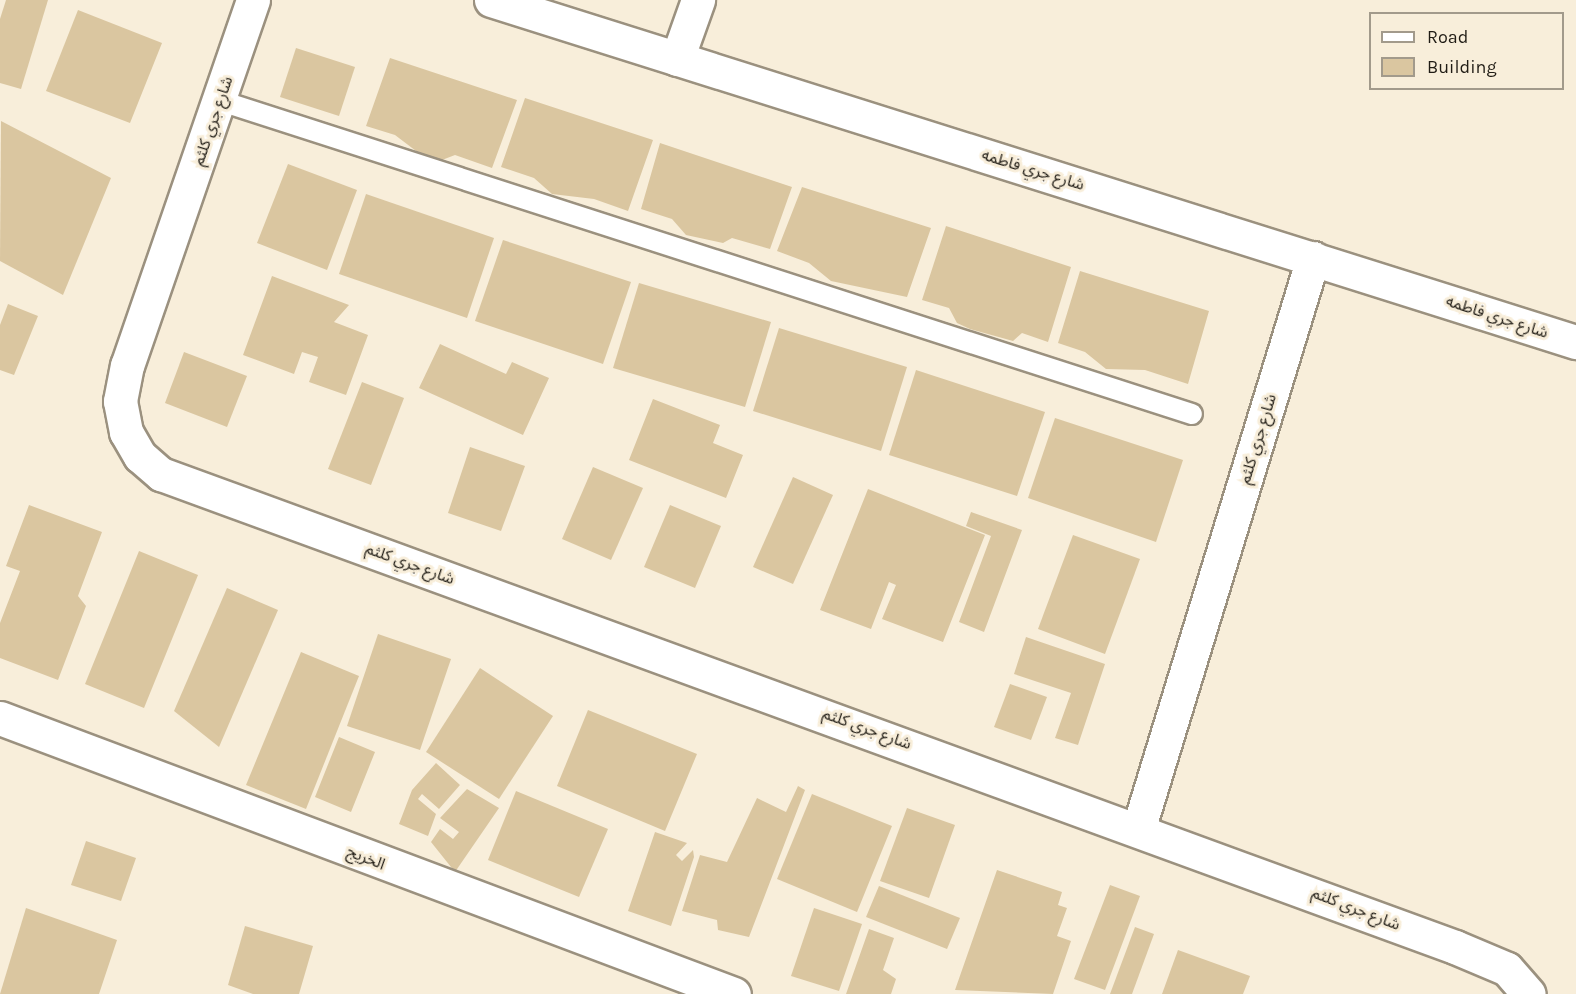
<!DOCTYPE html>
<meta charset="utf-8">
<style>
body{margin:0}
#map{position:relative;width:1576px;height:994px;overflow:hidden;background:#f8eeda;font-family:Karla,"Noto Sans Arabic",sans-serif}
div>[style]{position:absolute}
.building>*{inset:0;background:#dac6a0}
.roads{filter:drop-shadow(2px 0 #9b917f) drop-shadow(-2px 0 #9b917f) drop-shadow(0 2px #9b917f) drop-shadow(0 -2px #9b917f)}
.lane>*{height:20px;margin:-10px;padding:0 10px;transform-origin:10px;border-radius:10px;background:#fff}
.street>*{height:33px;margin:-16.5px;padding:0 16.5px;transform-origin:16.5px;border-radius:16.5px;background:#fff}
span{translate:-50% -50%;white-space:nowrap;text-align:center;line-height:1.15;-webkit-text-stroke:6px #f8eeda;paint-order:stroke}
.street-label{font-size:16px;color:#201c15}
.legend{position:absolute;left:1369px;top:12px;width:195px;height:78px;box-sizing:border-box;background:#f8eeda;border:2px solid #a29a8b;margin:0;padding:8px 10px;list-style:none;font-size:18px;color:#201c15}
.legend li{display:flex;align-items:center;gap:12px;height:30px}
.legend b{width:30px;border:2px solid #a29a8b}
</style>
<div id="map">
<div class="building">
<div style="clip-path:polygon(6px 0,48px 0,21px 89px,0 83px,0 19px)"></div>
<div style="clip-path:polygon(78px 10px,162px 43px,130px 123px,46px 91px)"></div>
<div style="clip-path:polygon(296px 48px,355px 67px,339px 116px,280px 97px)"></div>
<div style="clip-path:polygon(390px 58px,517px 100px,492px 168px,455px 155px,442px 160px,420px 154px,395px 135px,366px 126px)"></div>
<div style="clip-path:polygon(525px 98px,653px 140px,628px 211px,594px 199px,552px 194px,534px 178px,501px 167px)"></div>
<div style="clip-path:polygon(1px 121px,111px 178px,63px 295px,0 261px)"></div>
<div style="clip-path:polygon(660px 143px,792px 187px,770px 249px,732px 238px,723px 243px,686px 235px,672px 219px,641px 209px)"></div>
<div style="clip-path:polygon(288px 164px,357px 190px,327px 270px,257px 243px)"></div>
<div style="clip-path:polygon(802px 187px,931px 228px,907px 297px,831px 281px,809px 263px,777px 251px)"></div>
<div style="clip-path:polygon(366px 194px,494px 238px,467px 318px,339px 274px)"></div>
<div style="clip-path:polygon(946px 226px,1071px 267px,1048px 342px,1022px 333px,1013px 341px,970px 329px,957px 323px,949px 308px,922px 300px)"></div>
<div style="clip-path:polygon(503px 240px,631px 282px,603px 364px,475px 321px)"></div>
<div style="clip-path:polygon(1080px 271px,1209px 311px,1188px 384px,1145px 370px,1106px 369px,1085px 352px,1058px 343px)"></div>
<div style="clip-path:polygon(272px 276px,349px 305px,334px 322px,368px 335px,346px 395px,309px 382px,318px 357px,302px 352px,294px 374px,243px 355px)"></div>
<div style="clip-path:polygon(639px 283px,771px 322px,745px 407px,613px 368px)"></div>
<div style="clip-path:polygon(8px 304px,38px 316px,14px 375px,0 370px,0 325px)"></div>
<div style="clip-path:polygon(779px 328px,907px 367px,881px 451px,753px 411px)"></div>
<div style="clip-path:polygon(440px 344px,506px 374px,512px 362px,549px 378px,523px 435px,419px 388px)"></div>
<div style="clip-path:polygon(184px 352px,247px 376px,227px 427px,165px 403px)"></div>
<div style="clip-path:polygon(916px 370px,1045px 412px,1017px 496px,889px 455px)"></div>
<div style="clip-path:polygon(362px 382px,404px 398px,371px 485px,328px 469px)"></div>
<div style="clip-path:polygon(653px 399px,720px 425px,713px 443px,743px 455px,726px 498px,629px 460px)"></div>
<div style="clip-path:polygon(1055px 418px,1183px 460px,1156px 542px,1028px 498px)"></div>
<div style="clip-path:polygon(470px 447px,525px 466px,501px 531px,448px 513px)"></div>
<div style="clip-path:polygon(593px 467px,643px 488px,611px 560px,562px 539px)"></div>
<div style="clip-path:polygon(793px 477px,833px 495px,793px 584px,753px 567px)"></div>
<div style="clip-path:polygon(868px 489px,985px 535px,943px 642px,882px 619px,896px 585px,889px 582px,871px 629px,820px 610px)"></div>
<div style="clip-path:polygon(29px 505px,102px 532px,78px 596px,86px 606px,58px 680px,0 658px,0 623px,20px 571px,6px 566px)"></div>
<div style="clip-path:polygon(670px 505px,721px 526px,695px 588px,644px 567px)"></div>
<div style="clip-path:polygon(971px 512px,1022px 530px,984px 632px,959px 622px,991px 536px,966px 526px)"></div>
<div style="clip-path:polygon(1073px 535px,1140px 559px,1105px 654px,1038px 629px)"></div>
<div style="clip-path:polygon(139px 551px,198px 575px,144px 708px,85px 684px)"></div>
<div style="clip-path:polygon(227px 588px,278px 610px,219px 747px,174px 711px)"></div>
<div style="clip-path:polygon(378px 634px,451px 659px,420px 750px,347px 726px)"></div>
<div style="clip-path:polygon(1026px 637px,1105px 664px,1078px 745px,1055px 738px,1071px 693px,1014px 674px)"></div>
<div style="clip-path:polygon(301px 652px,359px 676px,306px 809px,246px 785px)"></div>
<div style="clip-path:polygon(480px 668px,553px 716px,499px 799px,426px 752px)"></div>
<div style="clip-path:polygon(1010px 684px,1047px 697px,1031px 740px,994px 727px)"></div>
<div style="clip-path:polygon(588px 710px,697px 754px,665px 831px,557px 786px)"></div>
<div style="clip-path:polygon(339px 737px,375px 752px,351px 812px,315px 797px)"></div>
<div style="clip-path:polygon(436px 763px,460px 785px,439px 809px,422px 794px,418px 799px,436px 814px,428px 836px,399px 824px,412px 790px)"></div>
<div style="clip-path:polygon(798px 786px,805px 790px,749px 937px,718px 930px,717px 920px,682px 911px,700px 855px,727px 862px,757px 798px,786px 812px)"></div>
<div style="clip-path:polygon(467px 789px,499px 808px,455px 872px,431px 842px,440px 829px,453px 839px,459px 832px,440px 818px)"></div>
<div style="clip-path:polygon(516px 791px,608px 829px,579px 897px,488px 860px)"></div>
<div style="clip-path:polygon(812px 794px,892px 826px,857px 912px,777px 879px)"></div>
<div style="clip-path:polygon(907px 808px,955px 825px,929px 898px,880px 881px)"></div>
<div style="clip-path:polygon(655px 832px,687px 843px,676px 855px,682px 861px,693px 850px,694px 857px,671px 926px,628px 911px)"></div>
<div style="clip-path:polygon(86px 841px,136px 858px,121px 901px,71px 885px)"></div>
<div style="clip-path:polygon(997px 870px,1062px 892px,1058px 905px,1067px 908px,1057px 936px,1071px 941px,1053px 994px,955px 990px)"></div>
<div style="clip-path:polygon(1110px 885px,1140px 896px,1105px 990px,1074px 979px)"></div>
<div style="clip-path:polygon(879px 886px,960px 918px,947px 949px,866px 917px)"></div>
<div style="clip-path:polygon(26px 908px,117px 940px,99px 994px,0 994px)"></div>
<div style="clip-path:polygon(814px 908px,862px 924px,839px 991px,791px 976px)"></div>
<div style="clip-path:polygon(245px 926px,313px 946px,299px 994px,253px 994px,228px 985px)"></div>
<div style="clip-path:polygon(1135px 927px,1154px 934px,1132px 994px,1110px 994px)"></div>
<div style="clip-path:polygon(869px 929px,894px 938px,883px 970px,896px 979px,891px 994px,846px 994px)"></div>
<div style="clip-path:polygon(1178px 950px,1250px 976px,1243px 994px,1162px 994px)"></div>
</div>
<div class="roads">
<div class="lane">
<div style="left:221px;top:101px;width:1020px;rotate:17.87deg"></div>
</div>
<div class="street">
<div style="left:253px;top:0;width:386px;rotate:109deg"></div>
<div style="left:127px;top:365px;width:37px;rotate:101deg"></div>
<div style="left:120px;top:401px;width:32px;rotate:79deg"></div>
<div style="left:126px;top:432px;width:28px;rotate:60deg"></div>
<div style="left:140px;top:456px;width:28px;rotate:41deg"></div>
<div style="left:161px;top:474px;width:1378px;rotate:20.08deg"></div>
<div style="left:1455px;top:947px;width:56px;rotate:22.9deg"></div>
<div style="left:1507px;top:969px;width:33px;rotate:49deg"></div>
<div style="left:491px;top:0;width:1138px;rotate:17.5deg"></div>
<div style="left:677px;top:59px;width:63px;rotate:-70.4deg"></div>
<div style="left:0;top:718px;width:784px;rotate:20.61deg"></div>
<div style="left:1139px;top:827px;width:595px;rotate:-73deg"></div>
</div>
</div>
<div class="street-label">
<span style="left:213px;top:121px;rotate:-71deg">شارع جري كلثم</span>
<span style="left:1033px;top:170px;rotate:17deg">شارع جري فاطمه</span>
<span style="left:1497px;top:317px;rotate:18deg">شارع جري فاطمه</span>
<span style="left:1258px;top:439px;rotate:-73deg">شارع جري كلثم</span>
<span style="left:410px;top:564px;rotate:20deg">شارع جري كلثم</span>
<span style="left:867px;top:729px;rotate:20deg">شارع جري كلثم</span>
<span style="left:366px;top:858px;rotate:21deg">الخريج</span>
<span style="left:1356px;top:909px;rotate:21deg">شارع جري كلثم</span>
</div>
<ul class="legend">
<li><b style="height:8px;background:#fff"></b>Road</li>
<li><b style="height:16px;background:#dac6a0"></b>Building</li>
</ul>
</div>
